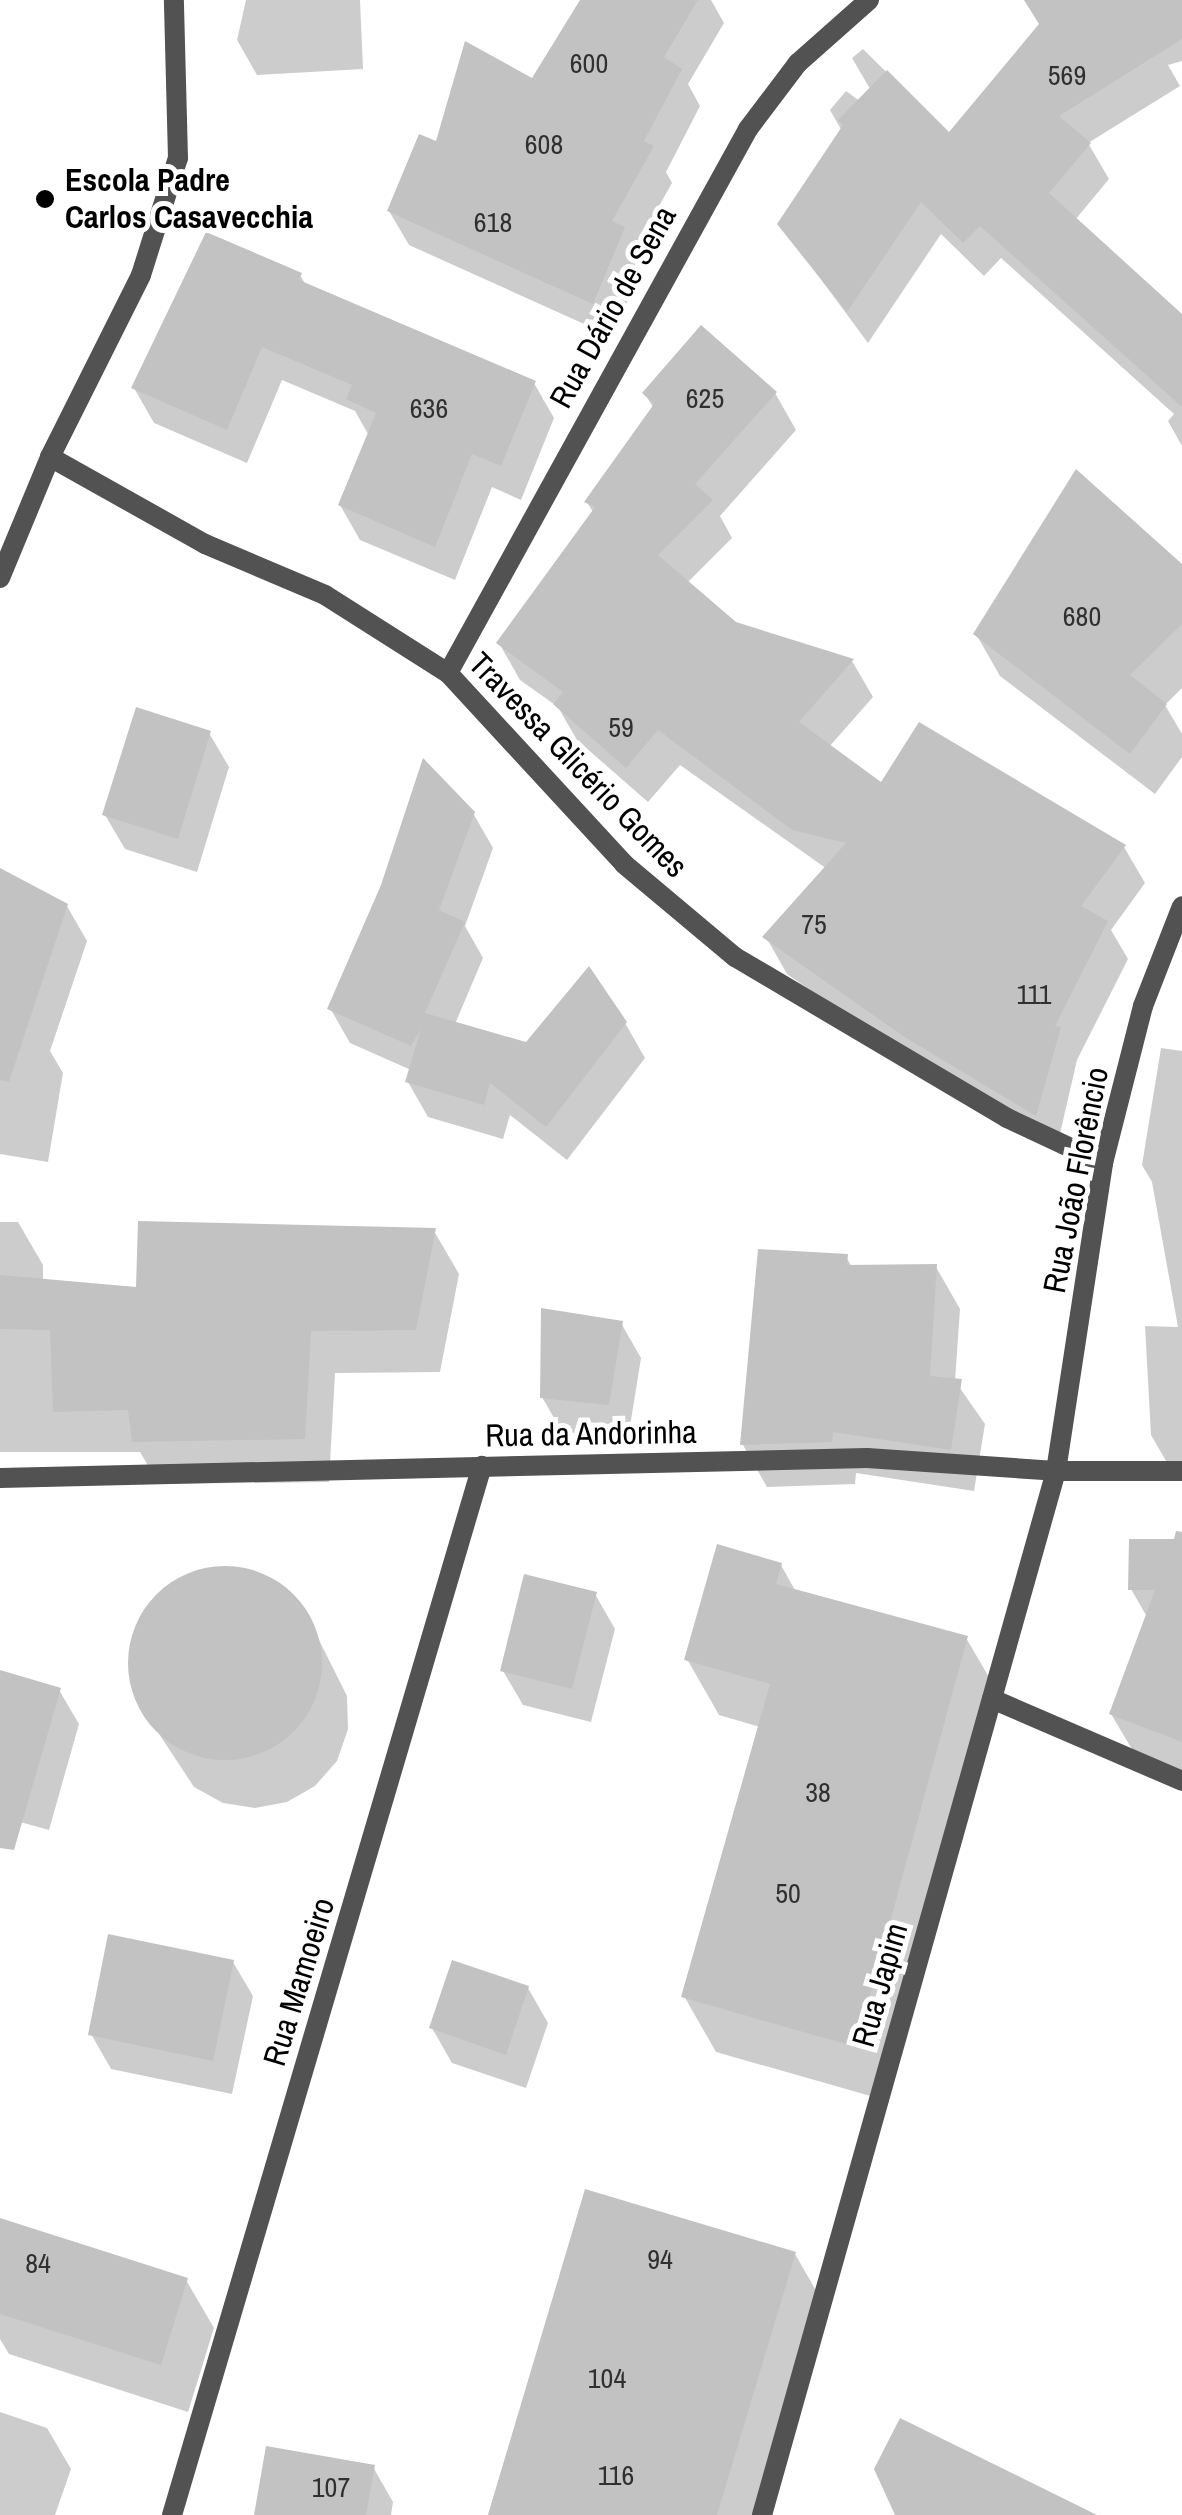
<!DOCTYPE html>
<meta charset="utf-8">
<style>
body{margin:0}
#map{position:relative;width:1182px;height:2515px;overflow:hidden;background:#fff;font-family:"Archivo Narrow",sans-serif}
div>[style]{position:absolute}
.shadow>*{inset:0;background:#0003}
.building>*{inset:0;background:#c2c2c2}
.round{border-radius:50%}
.street>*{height:20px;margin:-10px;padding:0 10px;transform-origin:10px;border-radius:10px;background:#525252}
.dots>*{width:28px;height:28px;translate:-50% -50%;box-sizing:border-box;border:5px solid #fff;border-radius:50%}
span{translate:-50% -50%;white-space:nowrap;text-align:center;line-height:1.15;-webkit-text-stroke:10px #fff;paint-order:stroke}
.number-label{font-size:28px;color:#303030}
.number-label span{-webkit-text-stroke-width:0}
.poi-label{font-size:32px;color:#000;font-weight:700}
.left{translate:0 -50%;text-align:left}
.street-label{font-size:32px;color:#000}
</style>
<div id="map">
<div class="shadow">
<div style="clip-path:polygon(246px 0,360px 0,363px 69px,257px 75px,237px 40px)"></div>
<div style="clip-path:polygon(582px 0,711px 0,724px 23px,688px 84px,700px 106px,666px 172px,672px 183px,635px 249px,643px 263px,613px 337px,409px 245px,389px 211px,437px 144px,533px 82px)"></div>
<div style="clip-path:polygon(1026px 0,1182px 0,1182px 61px,1168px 65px,1180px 86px,1088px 143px,1109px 179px,1075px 220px,1182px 318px,1182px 446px,1168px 421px,1174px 414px,1001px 258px,984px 276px,941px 234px,868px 343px,780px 224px,842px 131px,830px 110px,846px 91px,890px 123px,852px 58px,863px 49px,950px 135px,1041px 26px)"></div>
<div style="clip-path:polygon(300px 275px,307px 287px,534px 383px,554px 418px,521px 500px,492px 487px,455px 580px,360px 540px,340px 505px,368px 434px,355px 411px,282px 380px,247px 463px,154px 423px,134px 388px)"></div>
<div style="clip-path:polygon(775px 393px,796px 430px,720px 516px,732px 538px,687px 583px,735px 624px,852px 661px,873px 697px,829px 747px,882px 786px,1124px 847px,1145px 883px,1111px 930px,1128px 959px,1077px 1060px,1056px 1151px,927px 1072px,787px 974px,766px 937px,827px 869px,680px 765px,648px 802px,577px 740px,558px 707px,520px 680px,499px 643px,594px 514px,587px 502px,654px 409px,645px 394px)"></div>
<div style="clip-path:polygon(1182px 567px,1182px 688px,1165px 705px,1182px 734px,1182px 757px,1155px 794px,1000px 676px,976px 634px)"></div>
<div style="clip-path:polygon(209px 733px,229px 767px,197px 872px,125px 849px,105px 815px)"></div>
<div style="clip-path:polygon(473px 813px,493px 848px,465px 926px,483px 958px,455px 1024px,527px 1045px,625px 1023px,645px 1058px,567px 1160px,510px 1115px,503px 1139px,428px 1117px,408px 1082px,411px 1070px,350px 1043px,330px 1008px)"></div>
<div style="clip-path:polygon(0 878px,67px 906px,87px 941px,50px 1051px,63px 1073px,48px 1162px,0 1154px)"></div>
<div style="clip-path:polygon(1161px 1048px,1182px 1051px,1182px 1473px,1173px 1473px,1151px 1435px,1145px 1326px,1178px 1327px,1152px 1182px,1142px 1165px)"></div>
<div style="clip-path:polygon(0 1222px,18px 1222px,43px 1265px,43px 1281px,138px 1290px,434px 1231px,459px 1274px,440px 1372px,335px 1373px,329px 1482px,159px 1484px,140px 1452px,0 1452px)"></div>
<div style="clip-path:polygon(846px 1257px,852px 1267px,936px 1267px,960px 1309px,955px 1381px,985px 1424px,974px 1491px,856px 1473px,855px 1484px,767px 1487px,743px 1445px)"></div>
<div style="clip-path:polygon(621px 1323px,641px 1358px,628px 1439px,562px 1432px,542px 1397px)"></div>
<div style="clip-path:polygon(1182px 1541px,1182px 1773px,1136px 1756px,1111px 1714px,1147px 1617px,1131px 1589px)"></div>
<div style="clip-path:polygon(781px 1565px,796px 1592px,966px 1638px,999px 1694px,888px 2101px,716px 2052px,684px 1996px,760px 1727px,719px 1715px,687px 1659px)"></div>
<div style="clip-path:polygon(225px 1568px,257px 1574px,286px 1591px,307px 1616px,347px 1696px,348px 1729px,337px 1761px,315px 1786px,287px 1802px,255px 1808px,223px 1803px,194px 1787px,144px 1711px,132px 1680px,132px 1647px,142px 1616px,164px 1590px,192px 1574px)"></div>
<div style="clip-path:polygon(595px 1594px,615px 1629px,591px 1722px,523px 1705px,503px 1671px)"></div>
<div style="clip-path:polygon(0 1673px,59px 1690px,79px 1724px,49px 1830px,2px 1817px,0 1824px)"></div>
<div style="clip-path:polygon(233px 1962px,253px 1996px,232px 2094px,111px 2069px,91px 2034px)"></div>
<div style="clip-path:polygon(528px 1988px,548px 2023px,526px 2088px,452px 2063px,432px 2028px)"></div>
<div style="clip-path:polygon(586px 2192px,795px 2254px,822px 2301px,757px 2515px,488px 2515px)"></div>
<div style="clip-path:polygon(0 2244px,186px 2280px,214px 2328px,188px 2412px,9px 2354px,0 2339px)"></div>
<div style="clip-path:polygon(0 2412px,47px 2428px,71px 2469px,55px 2515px,0 2515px)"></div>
<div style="clip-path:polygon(373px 2467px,393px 2502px,391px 2515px,256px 2515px)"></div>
</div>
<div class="building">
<div style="clip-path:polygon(580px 0,698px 0,664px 57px,682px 69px,644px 141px,654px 146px,612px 221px,625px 227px,593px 304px,387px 211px,419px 134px,436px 141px,465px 41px,532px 78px)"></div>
<div style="clip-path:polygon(1024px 0,1182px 0,1182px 39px,1059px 116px,1091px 143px,1049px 193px,1182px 314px,1182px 407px,980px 226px,963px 243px,921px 202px,847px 312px,777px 224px,843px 125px,838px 120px,887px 70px,949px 132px,1039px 24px)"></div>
<div style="clip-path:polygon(206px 232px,302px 273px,299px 280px,536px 381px,501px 466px,472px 454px,435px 547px,338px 505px,376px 413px,346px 399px,352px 385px,262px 347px,227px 430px,131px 388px)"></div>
<div style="clip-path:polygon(701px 325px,777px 392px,695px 484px,713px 500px,658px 555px,736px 622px,854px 659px,799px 722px,881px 782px,919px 722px,1126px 845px,1081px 906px,1108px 921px,1055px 1026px,1061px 1027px,1036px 1116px,903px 1036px,762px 937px,846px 843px,792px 830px,658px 730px,626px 768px,553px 704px,563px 692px,496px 643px,595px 507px,584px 502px,654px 404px,642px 393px)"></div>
<div style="clip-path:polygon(1076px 469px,1182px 564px,1182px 624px,1130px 675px,1167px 704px,1130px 754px,973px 634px)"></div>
<div style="clip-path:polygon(136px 707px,211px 731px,178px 839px,102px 815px)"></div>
<div style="clip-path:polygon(423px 758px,475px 812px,439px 910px,465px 922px,425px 1013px,526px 1042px,589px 966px,627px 1022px,546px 1127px,490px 1083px,484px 1105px,405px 1082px,421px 1029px,411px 1046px,327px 1009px,381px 885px)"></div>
<div style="clip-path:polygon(0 868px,68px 904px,9px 1082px,0 1080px)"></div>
<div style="clip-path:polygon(138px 1221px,436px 1228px,416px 1330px,311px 1331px,305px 1439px,132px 1442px,128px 1410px,53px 1412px,50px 1330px,0 1329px,0 1275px,136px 1287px)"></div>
<div style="clip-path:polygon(758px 1249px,848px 1254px,847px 1265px,937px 1264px,930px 1376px,962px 1379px,951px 1450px,833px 1432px,832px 1442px,740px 1445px)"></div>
<div style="clip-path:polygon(541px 1308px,623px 1321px,609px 1405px,540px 1398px)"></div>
<div style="clip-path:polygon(1176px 1531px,1182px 1532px,1182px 1742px,1109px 1714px,1155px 1590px,1128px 1590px,1129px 1539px,1174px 1539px)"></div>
<div style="clip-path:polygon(717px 1544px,782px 1563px,776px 1584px,968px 1636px,856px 2047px,681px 1997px,770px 1684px,684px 1660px)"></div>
<div class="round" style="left:128px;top:1566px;width:194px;height:194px"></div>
<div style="clip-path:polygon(524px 1574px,597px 1592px,572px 1689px,500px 1671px)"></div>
<div style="clip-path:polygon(0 1670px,61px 1688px,14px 1850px,0 1848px)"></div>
<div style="clip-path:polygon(108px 1934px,234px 1960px,213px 2061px,88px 2035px)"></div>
<div style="clip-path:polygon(452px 1960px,529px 1986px,506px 2055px,429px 2028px)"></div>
<div style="clip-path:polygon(585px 2189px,796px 2252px,717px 2515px,488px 2515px)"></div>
<div style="clip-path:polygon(0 2218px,188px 2278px,161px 2365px,0 2314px)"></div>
<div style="clip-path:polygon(900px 2418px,1097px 2515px,895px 2515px,874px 2469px)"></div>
<div style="clip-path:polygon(266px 2446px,375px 2465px,366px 2515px,254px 2515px)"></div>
</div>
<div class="street">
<div style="left:50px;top:457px;width:178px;rotate:29.3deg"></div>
<div style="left:205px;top:544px;width:130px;rotate:23deg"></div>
<div style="left:325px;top:595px;width:146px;rotate:32.4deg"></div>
<div style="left:448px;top:673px;width:260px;rotate:47.3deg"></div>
<div style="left:624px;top:864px;width:145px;rotate:40deg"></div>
<div style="left:735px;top:957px;width:316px;rotate:30.6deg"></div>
<div style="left:1007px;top:1118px;width:106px;rotate:25.1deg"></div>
<div style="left:0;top:578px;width:131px;rotate:-67.5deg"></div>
<div style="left:50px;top:457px;width:203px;rotate:-63.4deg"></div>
<div style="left:141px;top:275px;width:123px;rotate:-72.5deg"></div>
<div style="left:178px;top:158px;width:158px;rotate:-91.5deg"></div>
<div style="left:448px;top:673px;width:621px;rotate:-61.12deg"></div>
<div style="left:748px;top:129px;width:83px;rotate:-52.9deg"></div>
<div style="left:798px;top:63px;width:95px;rotate:-41.6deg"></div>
<div style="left:0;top:1478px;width:867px;rotate:-1.32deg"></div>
<div style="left:867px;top:1458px;width:189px;rotate:3.9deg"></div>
<div style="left:1056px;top:1471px;width:126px"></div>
<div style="left:992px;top:1699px;width:207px;rotate:23.3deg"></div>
<div style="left:172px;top:2515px;width:1094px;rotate:-73.54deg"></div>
<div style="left:762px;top:2515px;width:1085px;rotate:-74.27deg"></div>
<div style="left:1056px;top:1471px;width:312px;rotate:-81.3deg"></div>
<div style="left:1103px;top:1163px;width:162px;rotate:-75.7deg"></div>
<div style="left:1143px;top:1006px;width:107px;rotate:-68.7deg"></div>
</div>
<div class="dots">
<div style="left:45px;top:199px;background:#000"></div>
</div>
<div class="number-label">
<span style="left:589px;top:63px">600</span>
<span style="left:1067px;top:75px">569</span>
<span style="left:544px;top:144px">608</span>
<span style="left:493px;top:222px">618</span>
<span style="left:705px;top:398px">625</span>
<span style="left:429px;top:408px">636</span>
<span style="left:1082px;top:616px">680</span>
<span style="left:621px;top:727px">59</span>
<span style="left:814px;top:924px">75</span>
<span style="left:1034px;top:994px">111</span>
<span style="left:818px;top:1792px">38</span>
<span style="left:788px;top:1893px">50</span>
<span style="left:660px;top:2259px">94</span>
<span style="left:38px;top:2263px">84</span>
<span style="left:607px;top:2378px">104</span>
<span style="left:616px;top:2475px">116</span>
<span style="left:331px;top:2487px">107</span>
</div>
<div class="poi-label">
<span class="left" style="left:65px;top:199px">Escola Padre<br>Carlos Casavecchia</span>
</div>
<div class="street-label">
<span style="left:613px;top:307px;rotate:-61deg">Rua Dário de Sena</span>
<span style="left:578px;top:765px;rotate:46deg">Travessa Glicério Gomes</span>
<span style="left:1076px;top:1180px;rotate:-79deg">Rua João Florêncio</span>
<span style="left:591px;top:1434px;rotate:-1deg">Rua da Andorinha</span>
<span style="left:299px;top:1982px;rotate:-73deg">Rua Mamoeiro</span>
<span style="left:880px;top:1985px;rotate:-74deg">Rua Japim</span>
</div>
</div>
